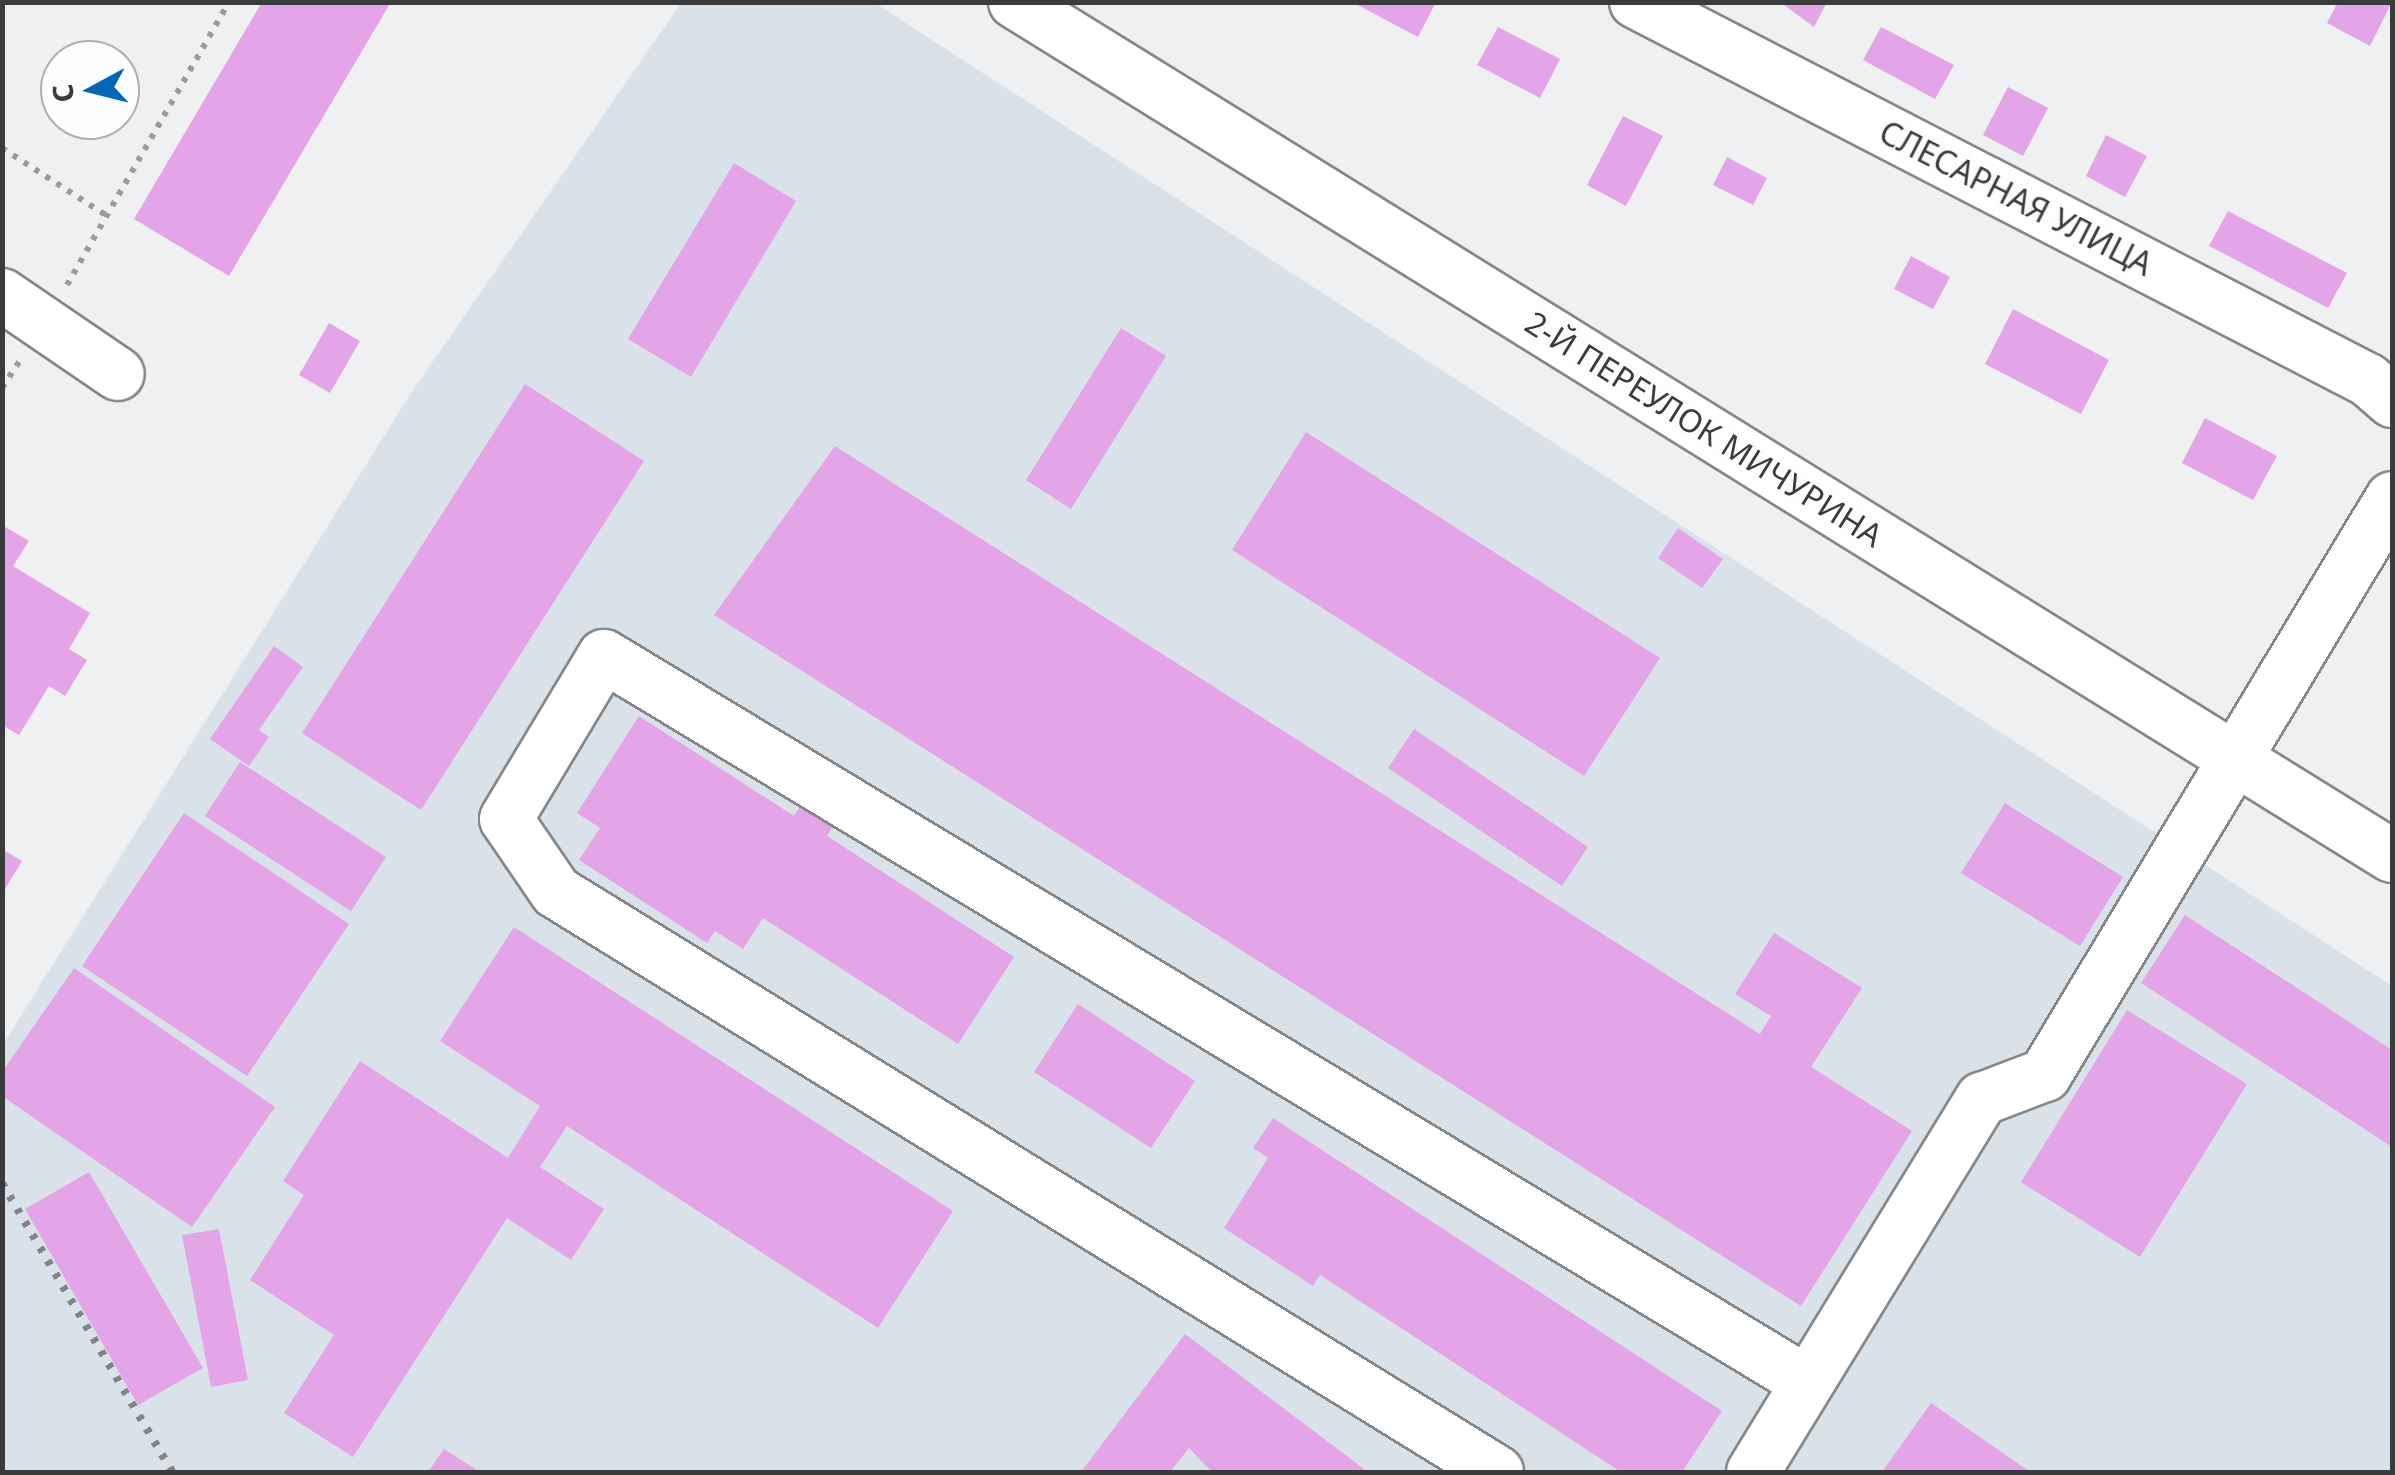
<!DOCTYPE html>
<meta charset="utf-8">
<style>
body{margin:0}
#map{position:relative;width:2395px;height:1475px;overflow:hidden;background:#eef0f2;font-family:"Noto Sans",sans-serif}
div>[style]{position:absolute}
.built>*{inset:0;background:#dae2e9}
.building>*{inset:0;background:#e4a4e8}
.path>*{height:6px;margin-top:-3px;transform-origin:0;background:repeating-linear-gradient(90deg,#9a9b9d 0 5px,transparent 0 13px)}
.roads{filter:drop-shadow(2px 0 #858788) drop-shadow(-2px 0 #858788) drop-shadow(0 2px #858788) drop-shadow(0 -2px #858788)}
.minor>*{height:52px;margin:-26px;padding:0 26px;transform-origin:26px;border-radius:26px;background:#fff}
.rail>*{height:8px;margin-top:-4px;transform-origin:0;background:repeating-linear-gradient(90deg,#838486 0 5px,transparent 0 15px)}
span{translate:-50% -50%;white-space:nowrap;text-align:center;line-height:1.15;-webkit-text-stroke:10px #fcfdff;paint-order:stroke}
.street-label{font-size:32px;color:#3a3b3c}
.frame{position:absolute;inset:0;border:5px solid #3a3b3c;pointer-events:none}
.north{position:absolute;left:40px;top:40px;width:100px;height:100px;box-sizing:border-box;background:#fcfdff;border:2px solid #aeafb1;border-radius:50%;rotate:263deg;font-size:28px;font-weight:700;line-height:40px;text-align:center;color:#3a3b3c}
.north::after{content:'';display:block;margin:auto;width:35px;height:45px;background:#0467b3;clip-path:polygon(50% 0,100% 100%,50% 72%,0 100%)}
</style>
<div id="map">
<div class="built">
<div style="clip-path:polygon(681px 3px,875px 3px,2392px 986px,2392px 1472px,3px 1472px,2px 1046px,411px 393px)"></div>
</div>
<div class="building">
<div style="clip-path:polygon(262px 2px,391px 2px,229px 276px,134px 219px)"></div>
<div style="clip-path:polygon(1352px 2px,1436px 2px,1418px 37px)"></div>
<div style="clip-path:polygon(1780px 2px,1827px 2px,1814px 27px)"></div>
<div style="clip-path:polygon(2338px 2px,2392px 2px,2370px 46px,2327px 23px)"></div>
<div style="clip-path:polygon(1498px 27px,1560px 59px,1540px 98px,1477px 65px)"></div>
<div style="clip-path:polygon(1881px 27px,1954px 65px,1935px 99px,1863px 60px)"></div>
<div style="clip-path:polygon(2008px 87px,2048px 108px,2023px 156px,1983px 135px)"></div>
<div style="clip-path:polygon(1623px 116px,1663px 136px,1626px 206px,1587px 185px)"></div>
<div style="clip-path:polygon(2106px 135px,2147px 156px,2125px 197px,2086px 176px)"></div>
<div style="clip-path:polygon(1727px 157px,1767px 178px,1753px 205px,1713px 185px)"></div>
<div style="clip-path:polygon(734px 163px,796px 201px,691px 377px,628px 339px)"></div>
<div style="clip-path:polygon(2228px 211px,2347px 273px,2328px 308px,2209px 246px)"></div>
<div style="clip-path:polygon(1911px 256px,1950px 277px,1933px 309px,1894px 289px)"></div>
<div style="clip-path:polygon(2013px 309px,2109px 360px,2081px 414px,1985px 364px)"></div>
<div style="clip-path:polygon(329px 323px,360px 341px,330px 393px,299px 375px)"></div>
<div style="clip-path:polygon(1121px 328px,1166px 356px,1071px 509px,1026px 480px)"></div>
<div style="clip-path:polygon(525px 384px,644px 461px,421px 810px,302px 733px)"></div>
<div style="clip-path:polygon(2205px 418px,2277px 456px,2253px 500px,2182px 463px)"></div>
<div style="clip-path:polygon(1306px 432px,1660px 658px,1584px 776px,1232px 550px)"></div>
<div style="clip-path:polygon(835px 446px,1760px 1034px,1771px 1016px,1735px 994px,1774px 933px,1862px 988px,1811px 1067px,1912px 1131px,1801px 1306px,714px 615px)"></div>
<div style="clip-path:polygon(2px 525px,29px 541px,13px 566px,90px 613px,69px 649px,87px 660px,65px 696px,49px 686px,19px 735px,2px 725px)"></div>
<div style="clip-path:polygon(1678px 528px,1723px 559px,1702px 588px,1658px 558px)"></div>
<div style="clip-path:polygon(274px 646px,303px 667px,259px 730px,269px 737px,249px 766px,210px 739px)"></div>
<div style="clip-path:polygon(639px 716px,794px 816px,808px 794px,840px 815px,827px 836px,1014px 957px,958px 1044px,763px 918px,743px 949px,715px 931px,707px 943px,579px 860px,600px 828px,577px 813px)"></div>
<div style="clip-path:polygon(1414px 729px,1588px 847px,1562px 886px,1388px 768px)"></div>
<div style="clip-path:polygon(240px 762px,386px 857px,351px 911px,205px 816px)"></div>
<div style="clip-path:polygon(2005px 803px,2123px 877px,2080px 946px,1961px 873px)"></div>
<div style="clip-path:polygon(184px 813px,349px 924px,247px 1076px,82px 966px)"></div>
<div style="clip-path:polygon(2px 849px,22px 861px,2px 894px)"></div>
<div style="clip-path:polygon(2185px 915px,2392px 1050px,2392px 1147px,2141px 983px)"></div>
<div style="clip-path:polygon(514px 927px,953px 1211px,878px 1328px,567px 1126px,540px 1167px,604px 1209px,571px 1260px,507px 1218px,353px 1457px,284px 1413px,334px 1335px,250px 1280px,304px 1195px,283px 1181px,360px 1061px,508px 1158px,540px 1106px,440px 1041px)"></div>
<div style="clip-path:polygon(74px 968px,275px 1107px,192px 1227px,2px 1096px,2px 1072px)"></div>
<div style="clip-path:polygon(1078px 1004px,1195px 1081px,1151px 1148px,1034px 1072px)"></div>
<div style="clip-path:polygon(2127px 1010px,2247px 1084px,2140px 1257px,2021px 1182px)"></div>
<div style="clip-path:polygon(1273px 1118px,1722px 1411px,1682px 1472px,1621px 1472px,1320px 1275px,1313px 1286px,1224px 1228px,1268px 1158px,1253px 1148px)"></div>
<div style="clip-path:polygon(89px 1172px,203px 1368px,138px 1405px,25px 1209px)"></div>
<div style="clip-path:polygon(219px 1229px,248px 1380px,211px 1387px,182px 1235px)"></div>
<div style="clip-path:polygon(1185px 1334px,1368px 1472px,1212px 1472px,1189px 1448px,1170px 1472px,1081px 1472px)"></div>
<div style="clip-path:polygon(1931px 1403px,2030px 1472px,1882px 1472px)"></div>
<div style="clip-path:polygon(444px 1449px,480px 1472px,428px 1472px)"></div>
</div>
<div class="path">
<div style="left:2px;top:148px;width:129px;rotate:32.9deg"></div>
<div style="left:67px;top:285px;width:326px;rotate:-60.2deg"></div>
<div style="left:2px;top:388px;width:35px;rotate:-57deg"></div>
</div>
<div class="roads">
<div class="minor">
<div style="left:1015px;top:2px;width:1620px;rotate:31.81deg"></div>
<div style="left:1636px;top:2px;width:824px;rotate:27.31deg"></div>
<div style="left:2368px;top:380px;width:32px;rotate:41deg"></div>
<div style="left:2px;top:295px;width:140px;rotate:34.3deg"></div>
<div style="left:1497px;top:1472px;width:1105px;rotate:-148.35deg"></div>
<div style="left:556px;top:892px;width:88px;rotate:-124.4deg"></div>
<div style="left:506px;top:819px;width:190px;rotate:-59deg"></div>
<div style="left:604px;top:656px;width:1403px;rotate:31.12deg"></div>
<div style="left:1753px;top:1472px;width:438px;rotate:-58.5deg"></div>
<div style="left:1982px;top:1099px;width:67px;rotate:-20.9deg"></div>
<div style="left:2045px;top:1075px;width:673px;rotate:-58.98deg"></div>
</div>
</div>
<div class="rail">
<div style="left:2px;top:1183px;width:335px;rotate:59.5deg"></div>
</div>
<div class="street-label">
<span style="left:2016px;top:198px;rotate:27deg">СЛЕСАРНАЯ УЛИЦА</span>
<span style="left:1704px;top:429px;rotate:32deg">2-Й ПЕРЕУЛОК МИЧУРИНА</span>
</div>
<div class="frame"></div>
<div class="north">С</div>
</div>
